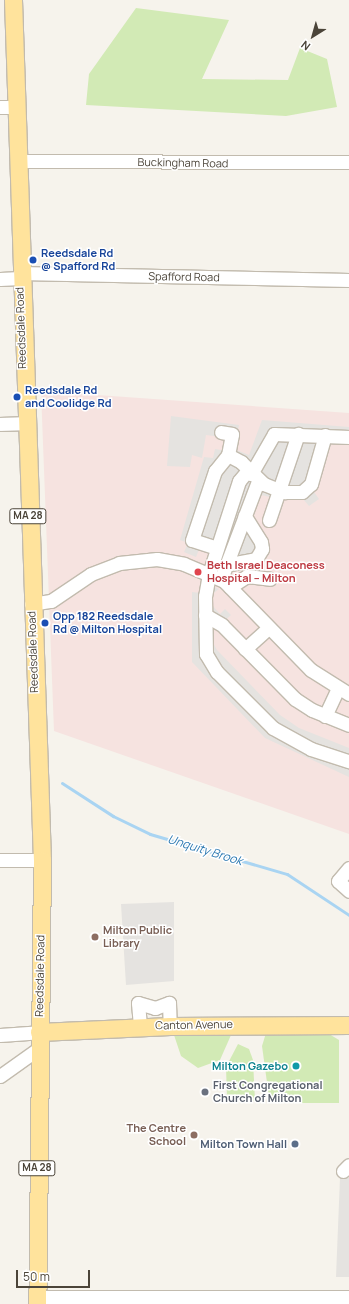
<!DOCTYPE html>
<meta charset="utf-8">
<style>
body{margin:0}
#map{position:relative;width:349px;height:1304px;overflow:hidden;background:#f6f3ec;font-family:Manrope,sans-serif}
div>[style]{position:absolute}
.medical>*{inset:0;background:#f6e3e0}
.green>*{inset:0;background:#d2eab5}
.parking>*{inset:0;background:#e5e3e0}
.stream>*{height:3px;margin:-1.5px;padding:0 1.5px;transform-origin:1.5px;border-radius:1.5px;background:#a9d4f2}
.roads{filter:drop-shadow(1px 0 #c2bbae) drop-shadow(-1px 0 #c2bbae) drop-shadow(0 1px #c2bbae) drop-shadow(0 -1px #c2bbae)}
.minor>*{height:13px;margin:-6.5px;padding:0 6.5px;transform-origin:6.5px;border-radius:6.5px;background:#fff}
.major>*{height:17px;margin:-8.5px;padding:0 8.5px;transform-origin:8.5px;border-radius:8.5px;background:#ffe39c}
.dots>*{width:11px;height:11px;translate:-50% -50%;box-sizing:border-box;border:2px solid #fff;border-radius:50%}
span{translate:-50% -50%;white-space:nowrap;text-align:center;line-height:1.15;-webkit-text-stroke:3px #fff;paint-order:stroke}
.shield-label span{padding:1px 3px;background:#fff;border:1px solid;border-radius:3px;-webkit-text-stroke-width:0}
.shield-label{font-size:10px;color:#4b4439;font-weight:700}
.street-label{font-size:11px;color:#4b4439}
.transit-label{font-size:11px;color:#164399;font-weight:700}
.left{translate:0 -50%;text-align:left}
.health-label{font-size:11px;color:#be3a42;font-weight:700}
.education-label{font-size:11px;color:#785e54;font-weight:700}
.right{translate:-100% -50%;text-align:right}
.culture-label{font-size:11px;color:#0d838f;font-weight:700}
.worship-label{font-size:11px;color:#5b616d;font-weight:700}
.service-label{font-size:11px;color:#4e5e75;font-weight:700}
.water-label{font-size:12px;color:#2e7ab2;font-style:italic}
.north{position:absolute;left:293px;top:16px;width:40px;height:40px;-webkit-text-stroke:3px #fff;paint-order:stroke;rotate:217deg;font-size:11px;font-weight:700;line-height:16px;text-align:center;color:#4b4439}
.north::after{content:'';display:block;margin:auto;width:14px;height:18px;background:#4b4439;clip-path:polygon(50% 0,100% 100%,50% 72%,0 100%)}
.scale{position:absolute;left:16px;top:1270px;width:74px;height:18px;box-sizing:border-box;border:2px solid #4b4439;border-top:0;padding-left:5px;font-size:12px;line-height:14px;white-space:nowrap;color:#4b4439;-webkit-text-stroke:3px #fff;paint-order:stroke}
</style>
<div id="map">
<div class="medical">
<div style="clip-path:polygon(41px 391px,349px 413px,349px 834px,54px 731px)"></div>
</div>
<div class="green">
<div style="clip-path:polygon(136px 8px,229px 20px,202px 79px,288px 80px,300px 48px,327px 59px,337px 107px,286px 116px,86px 105px,89px 74px)"></div>
<div style="clip-path:polygon(266px 1033px,329px 1034px,339px 1040px,339px 1103px,276px 1103px,269px 1097px,262px 1046px)"></div>
<div style="clip-path:polygon(174px 1035px,231px 1035px,220px 1060px,198px 1068px,181px 1056px)"></div>
<div style="clip-path:polygon(238px 1044px,249px 1049px,253px 1060px,255px 1101px,227px 1097px,226px 1067px)"></div>
</div>
<div class="parking">
<div style="clip-path:polygon(171px 416px,239px 425px,234px 449px,249px 455px,262px 420px,349px 427px,349px 443px,331px 444px,314px 492px,319px 499px,309px 506px,303px 499px,285px 497px,280px 514px,264px 520px,270px 497px,257px 494px,251px 515px,269px 544px,264px 561px,236px 571px,208px 563px,210px 551px,200px 547px,196px 557px,184px 552px,188px 543px,180px 540px,204px 457px,213px 458px,215px 449px,227px 451px,229px 438px,206px 435px,202px 458px,192px 455px,190px 467px,167px 466px)"></div>
<div style="clip-path:polygon(203px 582px,219px 589px,211px 595px,211px 604px,220px 614px,225px 609px,231px 615px,218px 627px,212px 623px,212px 641px,217px 650px,280px 715px,299px 728px,349px 748px,349px 777px,265px 738px,192px 662px,192px 592px,201px 593px)"></div>
<div style="clip-path:polygon(174px 902px,174px 981px,126px 985px,121px 904px)"></div>
<div style="clip-path:polygon(340px 1178px,349px 1178px,349px 1277px,336px 1277px)"></div>
</div>
<div class="stream">
<div style="left:62px;top:783px;width:61px;rotate:32.9deg"></div>
<div style="left:113px;top:816px;width:41px;rotate:25.9deg"></div>
<div style="left:150px;top:834px;width:143px;rotate:16.3deg"></div>
<div style="left:287px;top:874px;width:74px;rotate:33.5deg"></div>
</div>
<div class="roads">
<div class="minor">
<div style="left:0;top:107px;width:15px"></div>
<div style="left:17px;top:161px;width:332px;rotate:0.2deg"></div>
<div style="left:20px;top:273px;width:329px;rotate:1.2deg"></div>
<div style="left:0;top:279px;width:20px;rotate:-3deg"></div>
<div style="left:0;top:424px;width:24px;rotate:-2deg"></div>
<div style="left:228px;top:455px;width:15px;rotate:28deg"></div>
<div style="left:241px;top:462px;width:32px;rotate:44deg"></div>
<div style="left:264px;top:484px;width:22px;rotate:22deg"></div>
<div style="left:284px;top:492px;width:18px"></div>
<div style="left:302px;top:492px;width:12px;rotate:-42deg"></div>
<div style="left:311px;top:484px;width:51px;rotate:-74.1deg"></div>
<div style="left:248px;top:470px;width:14px;rotate:129deg"></div>
<div style="left:239px;top:481px;width:98px;rotate:107.9deg"></div>
<div style="left:209px;top:574px;width:22px;rotate:100deg"></div>
<div style="left:205px;top:596px;width:58px;rotate:89deg"></div>
<div style="left:206px;top:654px;width:21px;rotate:59deg"></div>
<div style="left:217px;top:672px;width:79px;rotate:45deg"></div>
<div style="left:273px;top:728px;width:43px;rotate:28.9deg"></div>
<div style="left:311px;top:749px;width:40px;rotate:18deg"></div>
<div style="left:251px;top:474px;width:46px;rotate:-60.1deg"></div>
<div style="left:274px;top:434px;width:75px;rotate:2.3deg"></div>
<div style="left:269px;top:520px;width:91px;rotate:-71.4deg"></div>
<div style="left:217px;top:548px;width:26px;rotate:-162deg"></div>
<div style="left:192px;top:540px;width:73px;rotate:-71.6deg"></div>
<div style="left:215px;top:471px;width:21px;rotate:-51deg"></div>
<div style="left:228px;top:455px;width:21px;rotate:-79deg"></div>
<div style="left:232px;top:434px;width:11px;rotate:-170deg"></div>
<div style="left:230px;top:564px;width:26px;rotate:-11deg"></div>
<div style="left:256px;top:559px;width:12px;rotate:-59deg"></div>
<div style="left:262px;top:549px;width:7px;rotate:-98deg"></div>
<div style="left:261px;top:542px;width:31px;rotate:-122deg"></div>
<div style="left:221px;top:579px;width:105px;rotate:-69.3deg"></div>
<div style="left:230px;top:587px;width:20px;rotate:-33deg"></div>
<div style="left:247px;top:576px;width:23px;rotate:7deg"></div>
<div style="left:31px;top:604px;width:20px;rotate:-9deg"></div>
<div style="left:51px;top:601px;width:48px;rotate:-34deg"></div>
<div style="left:91px;top:574px;width:30px;rotate:-21deg"></div>
<div style="left:119px;top:563px;width:38px;rotate:-6deg"></div>
<div style="left:157px;top:559px;width:27px;rotate:10deg"></div>
<div style="left:184px;top:564px;width:43px;rotate:23deg"></div>
<div style="left:224px;top:581px;width:124px;rotate:45.7deg"></div>
<div style="left:311px;top:670px;width:45px;rotate:32.3deg"></div>
<div style="left:205px;top:615px;width:20px;rotate:30deg"></div>
<div style="left:224px;top:627px;width:101px;rotate:45.4deg"></div>
<div style="left:295px;top:699px;width:20px;rotate:33deg"></div>
<div style="left:312px;top:710px;width:40px;rotate:22deg"></div>
<div style="left:245px;top:649px;width:31px;rotate:-42deg"></div>
<div style="left:325px;top:716px;width:31px;rotate:-65deg"></div>
<div style="left:0;top:860px;width:42px"></div>
<div style="left:349px;top:868px;width:17px;rotate:130deg"></div>
<div style="left:338px;top:881px;width:15px;rotate:42deg"></div>
<div style="left:138px;top:1003px;width:18px;rotate:16deg"></div>
<div style="left:155px;top:1008px;width:15px;rotate:-20deg"></div>
<div style="left:169px;top:1003px;width:23px;rotate:88deg"></div>
<div style="left:138px;top:1003px;width:24px;rotate:85deg"></div>
<div style="left:0;top:1035px;width:39px;rotate:-4deg"></div>
<div style="left:0;top:1076px;width:47px;rotate:-35.4deg"></div>
<div style="left:343px;top:1171px;width:8px;rotate:-45deg"></div>
<div style="left:37px;top:1297px;width:312px"></div>
</div>
<div class="major">
<div style="left:13px;top:0;width:860px;rotate:88.07deg"></div>
<div style="left:42px;top:860px;width:444px;rotate:90.6deg"></div>
<div style="left:39px;top:1032px;width:131px;rotate:-2.6deg"></div>
<div style="left:170px;top:1026px;width:179px;rotate:-0.3deg"></div>
</div>
</div>
<div class="dots">
<div style="left:33px;top:260px;background:#1a4fb4"></div>
<div style="left:17px;top:397px;background:#1a4fb4"></div>
<div style="left:198px;top:572px;background:#e0444e"></div>
<div style="left:45px;top:623px;background:#1a4fb4"></div>
<div style="left:95px;top:937px;background:#8d6e63"></div>
<div style="left:296px;top:1066px;background:#0f9aa8"></div>
<div style="left:205px;top:1092px;background:#6b7280"></div>
<div style="left:194px;top:1135px;background:#8d6e63"></div>
<div style="left:295px;top:1144px;background:#5c6f8a"></div>
</div>
<div class="shield-label">
<span style="left:28px;top:516px">MA 28</span>
<span style="left:37px;top:1168px">MA 28</span>
</div>
<div class="street-label">
<span style="left:183px;top:163px;rotate:1deg">Buckingham Road</span>
<span style="left:184px;top:277px;rotate:1deg">Spafford Road</span>
<span style="left:21px;top:328px;rotate:-92deg">Reedsdale Road</span>
<span style="left:33px;top:652px;rotate:-92deg">Reedsdale Road</span>
<span style="left:40px;top:976px;rotate:-89deg">Reedsdale Road</span>
<span style="left:194px;top:1025px;rotate:-1deg">Canton Avenue</span>
</div>
<div class="transit-label">
<span class="left" style="left:41px;top:260px">Reedsdale Rd<br>@ Spafford Rd</span>
<span class="left" style="left:25px;top:397px">Reedsdale Rd<br>and Coolidge Rd</span>
<span class="left" style="left:53px;top:623px">Opp 182 Reedsdale<br>Rd @ Milton Hospital</span>
</div>
<div class="health-label">
<span class="left" style="left:207px;top:572px">Beth Israel Deaconess<br>Hospital – Milton</span>
</div>
<div class="education-label">
<span class="left" style="left:103px;top:937px">Milton Public<br>Library</span>
<span class="right" style="left:186px;top:1135px">The Centre<br>School</span>
</div>
<div class="culture-label">
<span class="right" style="left:288px;top:1066px">Milton Gazebo</span>
</div>
<div class="worship-label">
<span class="left" style="left:213px;top:1092px">First Congregational<br>Church of Milton</span>
</div>
<div class="service-label">
<span class="right" style="left:287px;top:1144px">Milton Town Hall</span>
</div>
<div class="water-label">
<span style="left:205px;top:850px;rotate:17deg">Unquity Brook</span>
</div>
<div class="north">N</div>
<div class="scale">50 m</div>
</div>
